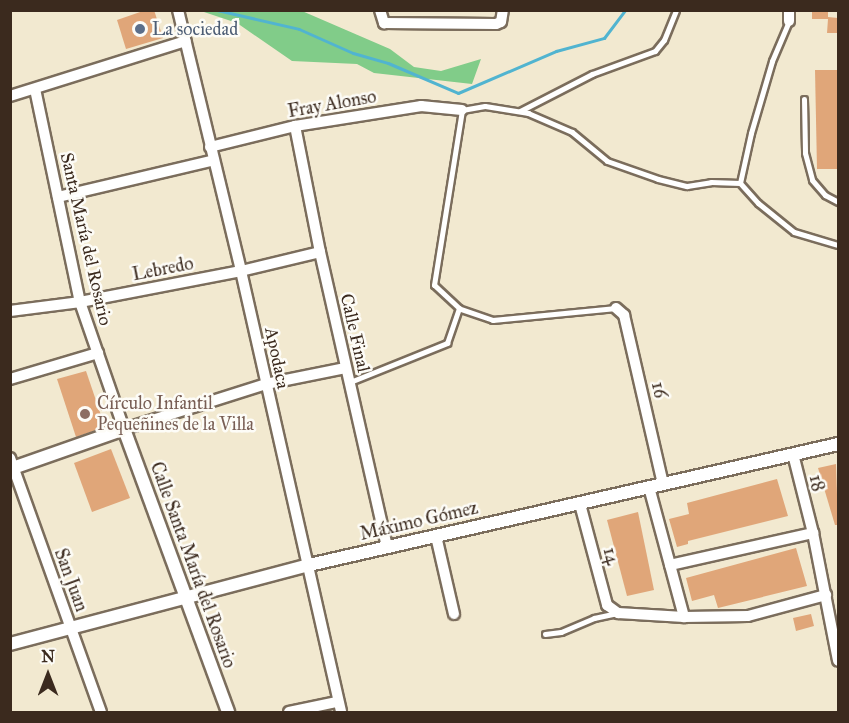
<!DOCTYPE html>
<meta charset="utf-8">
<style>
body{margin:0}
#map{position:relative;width:849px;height:723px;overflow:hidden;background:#f2e9d0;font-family:"IM FELL Great Primer",serif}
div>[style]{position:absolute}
.green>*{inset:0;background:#81cc89}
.stream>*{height:3px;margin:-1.5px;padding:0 1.5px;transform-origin:1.5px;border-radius:1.5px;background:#51b4d0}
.building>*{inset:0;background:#e0a679}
.roads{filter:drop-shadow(2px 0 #7b6d5c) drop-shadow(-2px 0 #7b6d5c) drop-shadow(0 2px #7b6d5c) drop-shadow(0 -2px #7b6d5c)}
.service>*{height:5px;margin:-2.5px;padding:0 2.5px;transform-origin:2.5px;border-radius:2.5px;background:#fff}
.minor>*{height:10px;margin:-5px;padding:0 5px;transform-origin:5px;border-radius:5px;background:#fff}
.tertiary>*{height:12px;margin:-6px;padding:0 6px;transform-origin:6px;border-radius:6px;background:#fff}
.dots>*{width:16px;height:16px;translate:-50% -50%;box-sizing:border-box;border:3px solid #fdfcf7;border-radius:50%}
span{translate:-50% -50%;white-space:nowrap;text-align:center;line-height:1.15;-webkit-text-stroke:5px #fdfcf7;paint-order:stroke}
.service-label{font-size:18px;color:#4e5e75}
.left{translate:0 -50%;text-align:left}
.street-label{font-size:18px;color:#3b2a1e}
.education-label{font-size:18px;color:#785e54}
.frame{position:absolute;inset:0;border:12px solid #3b2a1e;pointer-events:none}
.north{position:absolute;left:18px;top:645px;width:60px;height:60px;-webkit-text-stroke:4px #fdfcf7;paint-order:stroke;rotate:0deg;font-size:16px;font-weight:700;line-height:24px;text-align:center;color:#3b2a1e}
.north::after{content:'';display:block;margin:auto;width:21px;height:27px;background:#3b2a1e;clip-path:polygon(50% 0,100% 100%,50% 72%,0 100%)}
</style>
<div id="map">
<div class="green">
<div style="clip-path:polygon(201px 11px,302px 11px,390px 49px,414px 67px,441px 71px,481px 59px,472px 84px,374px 73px,357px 64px,292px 61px,237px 23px)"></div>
</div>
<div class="stream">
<div style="left:217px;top:10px;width:84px;rotate:13deg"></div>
<div style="left:299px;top:29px;width:59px;rotate:24deg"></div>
<div style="left:353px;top:53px;width:36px;rotate:16deg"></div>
<div style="left:388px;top:63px;width:76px;rotate:23.2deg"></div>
<div style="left:458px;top:93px;width:107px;rotate:-23.2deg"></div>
<div style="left:556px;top:51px;width:50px;rotate:-15.2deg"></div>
<div style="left:604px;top:38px;width:35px;rotate:-53deg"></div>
</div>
<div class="building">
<div style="clip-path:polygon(146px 10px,154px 10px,163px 38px,126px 49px,117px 20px)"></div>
<div style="clip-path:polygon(812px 10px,828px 10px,828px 17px,838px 18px,838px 33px,827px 33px,828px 19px,812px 19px)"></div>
<div style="clip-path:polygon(815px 70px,838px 70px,838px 169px,817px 169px)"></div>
<div style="clip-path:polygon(86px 371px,105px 427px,76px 437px,57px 379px)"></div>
<div style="clip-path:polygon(111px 449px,130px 498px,92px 512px,74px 463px)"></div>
<div style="clip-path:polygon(836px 464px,838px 525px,835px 525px,818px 468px)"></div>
<div style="clip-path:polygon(777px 479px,788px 516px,688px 541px,688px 544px,677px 547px,669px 519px,689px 514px,687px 503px)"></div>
<div style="clip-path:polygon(638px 512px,654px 590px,627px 596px,607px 520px)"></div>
<div style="clip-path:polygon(796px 548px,807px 586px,718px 608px,714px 595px,692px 601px,686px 578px)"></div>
<div style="clip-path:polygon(811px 614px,814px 626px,796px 631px,793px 618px)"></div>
</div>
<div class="roads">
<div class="service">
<div style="left:804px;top:99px;width:54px;rotate:88.9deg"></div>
<div style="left:805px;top:153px;width:28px;rotate:75deg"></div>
<div style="left:812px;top:180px;width:20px;rotate:49deg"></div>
<div style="left:825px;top:195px;width:15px;rotate:28deg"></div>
<div style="left:520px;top:111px;width:81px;rotate:-27.2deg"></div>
<div style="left:592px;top:74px;width:67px;rotate:-20.1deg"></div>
<div style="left:655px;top:51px;width:14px;rotate:-51deg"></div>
<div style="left:664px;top:40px;width:32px;rotate:-68deg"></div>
<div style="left:740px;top:183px;width:51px;rotate:-77.6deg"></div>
<div style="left:751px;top:133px;width:75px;rotate:-73.7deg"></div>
<div style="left:772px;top:61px;width:43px;rotate:-67deg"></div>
<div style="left:616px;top:308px;width:124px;rotate:174.4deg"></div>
<div style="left:493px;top:320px;width:36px;rotate:-161deg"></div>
<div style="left:459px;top:308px;width:34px;rotate:-137deg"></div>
<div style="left:434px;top:285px;width:177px;rotate:-80.9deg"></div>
<div style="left:462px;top:110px;width:23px;rotate:-10deg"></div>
<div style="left:485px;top:106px;width:44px;rotate:9.2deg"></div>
<div style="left:528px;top:113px;width:48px;rotate:23.4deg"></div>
<div style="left:572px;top:132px;width:45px;rotate:39.6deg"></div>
<div style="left:607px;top:161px;width:54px;rotate:19.4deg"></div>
<div style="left:658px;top:179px;width:30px;rotate:14deg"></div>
<div style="left:687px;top:186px;width:24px;rotate:-9deg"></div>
<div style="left:711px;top:182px;width:29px;rotate:2deg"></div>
<div style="left:740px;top:183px;width:27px;rotate:48deg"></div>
<div style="left:758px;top:203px;width:46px;rotate:38.9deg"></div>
<div style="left:794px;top:232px;width:46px;rotate:16.5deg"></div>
<div style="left:350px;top:382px;width:105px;rotate:-21.9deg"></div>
<div style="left:447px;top:343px;width:37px;rotate:-71deg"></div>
<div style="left:545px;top:634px;width:16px;rotate:-7deg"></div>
<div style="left:561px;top:632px;width:36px;rotate:-23deg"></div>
<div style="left:594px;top:618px;width:25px;rotate:-12deg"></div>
</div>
<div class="minor">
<div style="left:178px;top:10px;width:268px;rotate:76.4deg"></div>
<div style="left:241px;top:271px;width:452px;rotate:77.2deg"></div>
<div style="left:380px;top:10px;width:14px;rotate:73deg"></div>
<div style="left:384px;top:23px;width:112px;rotate:0.5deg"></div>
<div style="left:496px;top:24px;width:5px;rotate:-22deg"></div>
<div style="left:501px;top:22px;width:12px;rotate:-81deg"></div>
<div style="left:789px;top:21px;width:11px;rotate:-90deg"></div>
<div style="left:35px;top:89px;width:218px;rotate:78.1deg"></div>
<div style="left:80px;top:302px;width:134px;rotate:70.9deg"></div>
<div style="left:124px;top:429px;width:149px;rotate:-17.6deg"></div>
<div style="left:266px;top:384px;width:81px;rotate:-11.4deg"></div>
<div style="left:10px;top:96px;width:184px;rotate:-17.4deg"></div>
<div style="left:295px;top:126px;width:128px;rotate:78.8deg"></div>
<div style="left:320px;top:252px;width:303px;rotate:77.2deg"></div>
<div style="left:210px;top:147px;width:88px;rotate:-13.9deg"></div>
<div style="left:295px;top:126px;width:128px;rotate:-9deg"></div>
<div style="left:421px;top:106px;width:41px;rotate:5.6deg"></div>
<div style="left:58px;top:197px;width:160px;rotate:-13.3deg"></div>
<div style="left:616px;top:308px;width:11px;rotate:41deg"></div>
<div style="left:624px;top:315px;width:173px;rotate:77deg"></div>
<div style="left:10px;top:311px;width:71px;rotate:-7.3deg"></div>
<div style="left:80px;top:302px;width:164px;rotate:-10.9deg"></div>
<div style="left:241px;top:271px;width:81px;rotate:-13.5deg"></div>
<div style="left:10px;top:379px;width:92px;rotate:-16.5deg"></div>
<div style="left:793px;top:454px;width:81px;rotate:75.8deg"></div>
<div style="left:813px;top:533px;width:130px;rotate:78.9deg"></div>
<div style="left:10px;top:458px;width:270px;rotate:70.3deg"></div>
<div style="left:649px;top:487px;width:135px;rotate:74.9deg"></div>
<div style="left:580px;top:504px;width:105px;rotate:75deg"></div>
<div style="left:607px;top:605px;width:14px;rotate:36deg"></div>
<div style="left:618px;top:613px;width:66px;rotate:3.5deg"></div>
<div style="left:684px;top:617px;width:64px;rotate:-0.9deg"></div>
<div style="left:748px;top:616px;width:81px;rotate:-15.1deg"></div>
<div style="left:436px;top:536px;width:80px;rotate:77deg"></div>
<div style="left:670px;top:565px;width:147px;rotate:-12.6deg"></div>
<div style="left:289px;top:712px;width:49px;rotate:-11.8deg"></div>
</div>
<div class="tertiary">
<div style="left:10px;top:469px;width:121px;rotate:-19.3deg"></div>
<div style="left:124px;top:429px;width:302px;rotate:69.8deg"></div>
<div style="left:10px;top:644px;width:309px;rotate:-14.8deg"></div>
<div style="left:309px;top:565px;width:543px;rotate:-12.88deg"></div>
</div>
</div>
<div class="dots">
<div style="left:140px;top:29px;background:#5c6f8a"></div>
<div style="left:85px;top:414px;background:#8d6e63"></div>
</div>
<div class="service-label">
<span class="left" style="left:152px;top:29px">La sociedad</span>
</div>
<div class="street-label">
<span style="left:332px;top:104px;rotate:-10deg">Fray Alonso</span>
<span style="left:86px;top:239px;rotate:77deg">Santa María del Rosario</span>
<span style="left:163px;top:269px;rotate:-11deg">Lebredo</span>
<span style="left:355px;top:333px;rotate:77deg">Calle Final</span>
<span style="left:277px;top:358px;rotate:78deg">Apodaca</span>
<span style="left:659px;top:390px;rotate:77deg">16</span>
<span style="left:817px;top:483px;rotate:75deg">18</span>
<span style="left:419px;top:521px;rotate:-13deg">Máximo Gómez</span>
<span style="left:611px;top:556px;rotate:75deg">14</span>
<span style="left:193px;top:565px;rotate:70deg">Calle Santa María del Rosario</span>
<span style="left:71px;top:580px;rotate:70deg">San Juan</span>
</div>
<div class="education-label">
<span class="left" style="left:97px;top:414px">Círculo Infantil<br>Pequeñines de la Villa</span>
</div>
<div class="frame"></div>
<div class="north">N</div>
</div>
